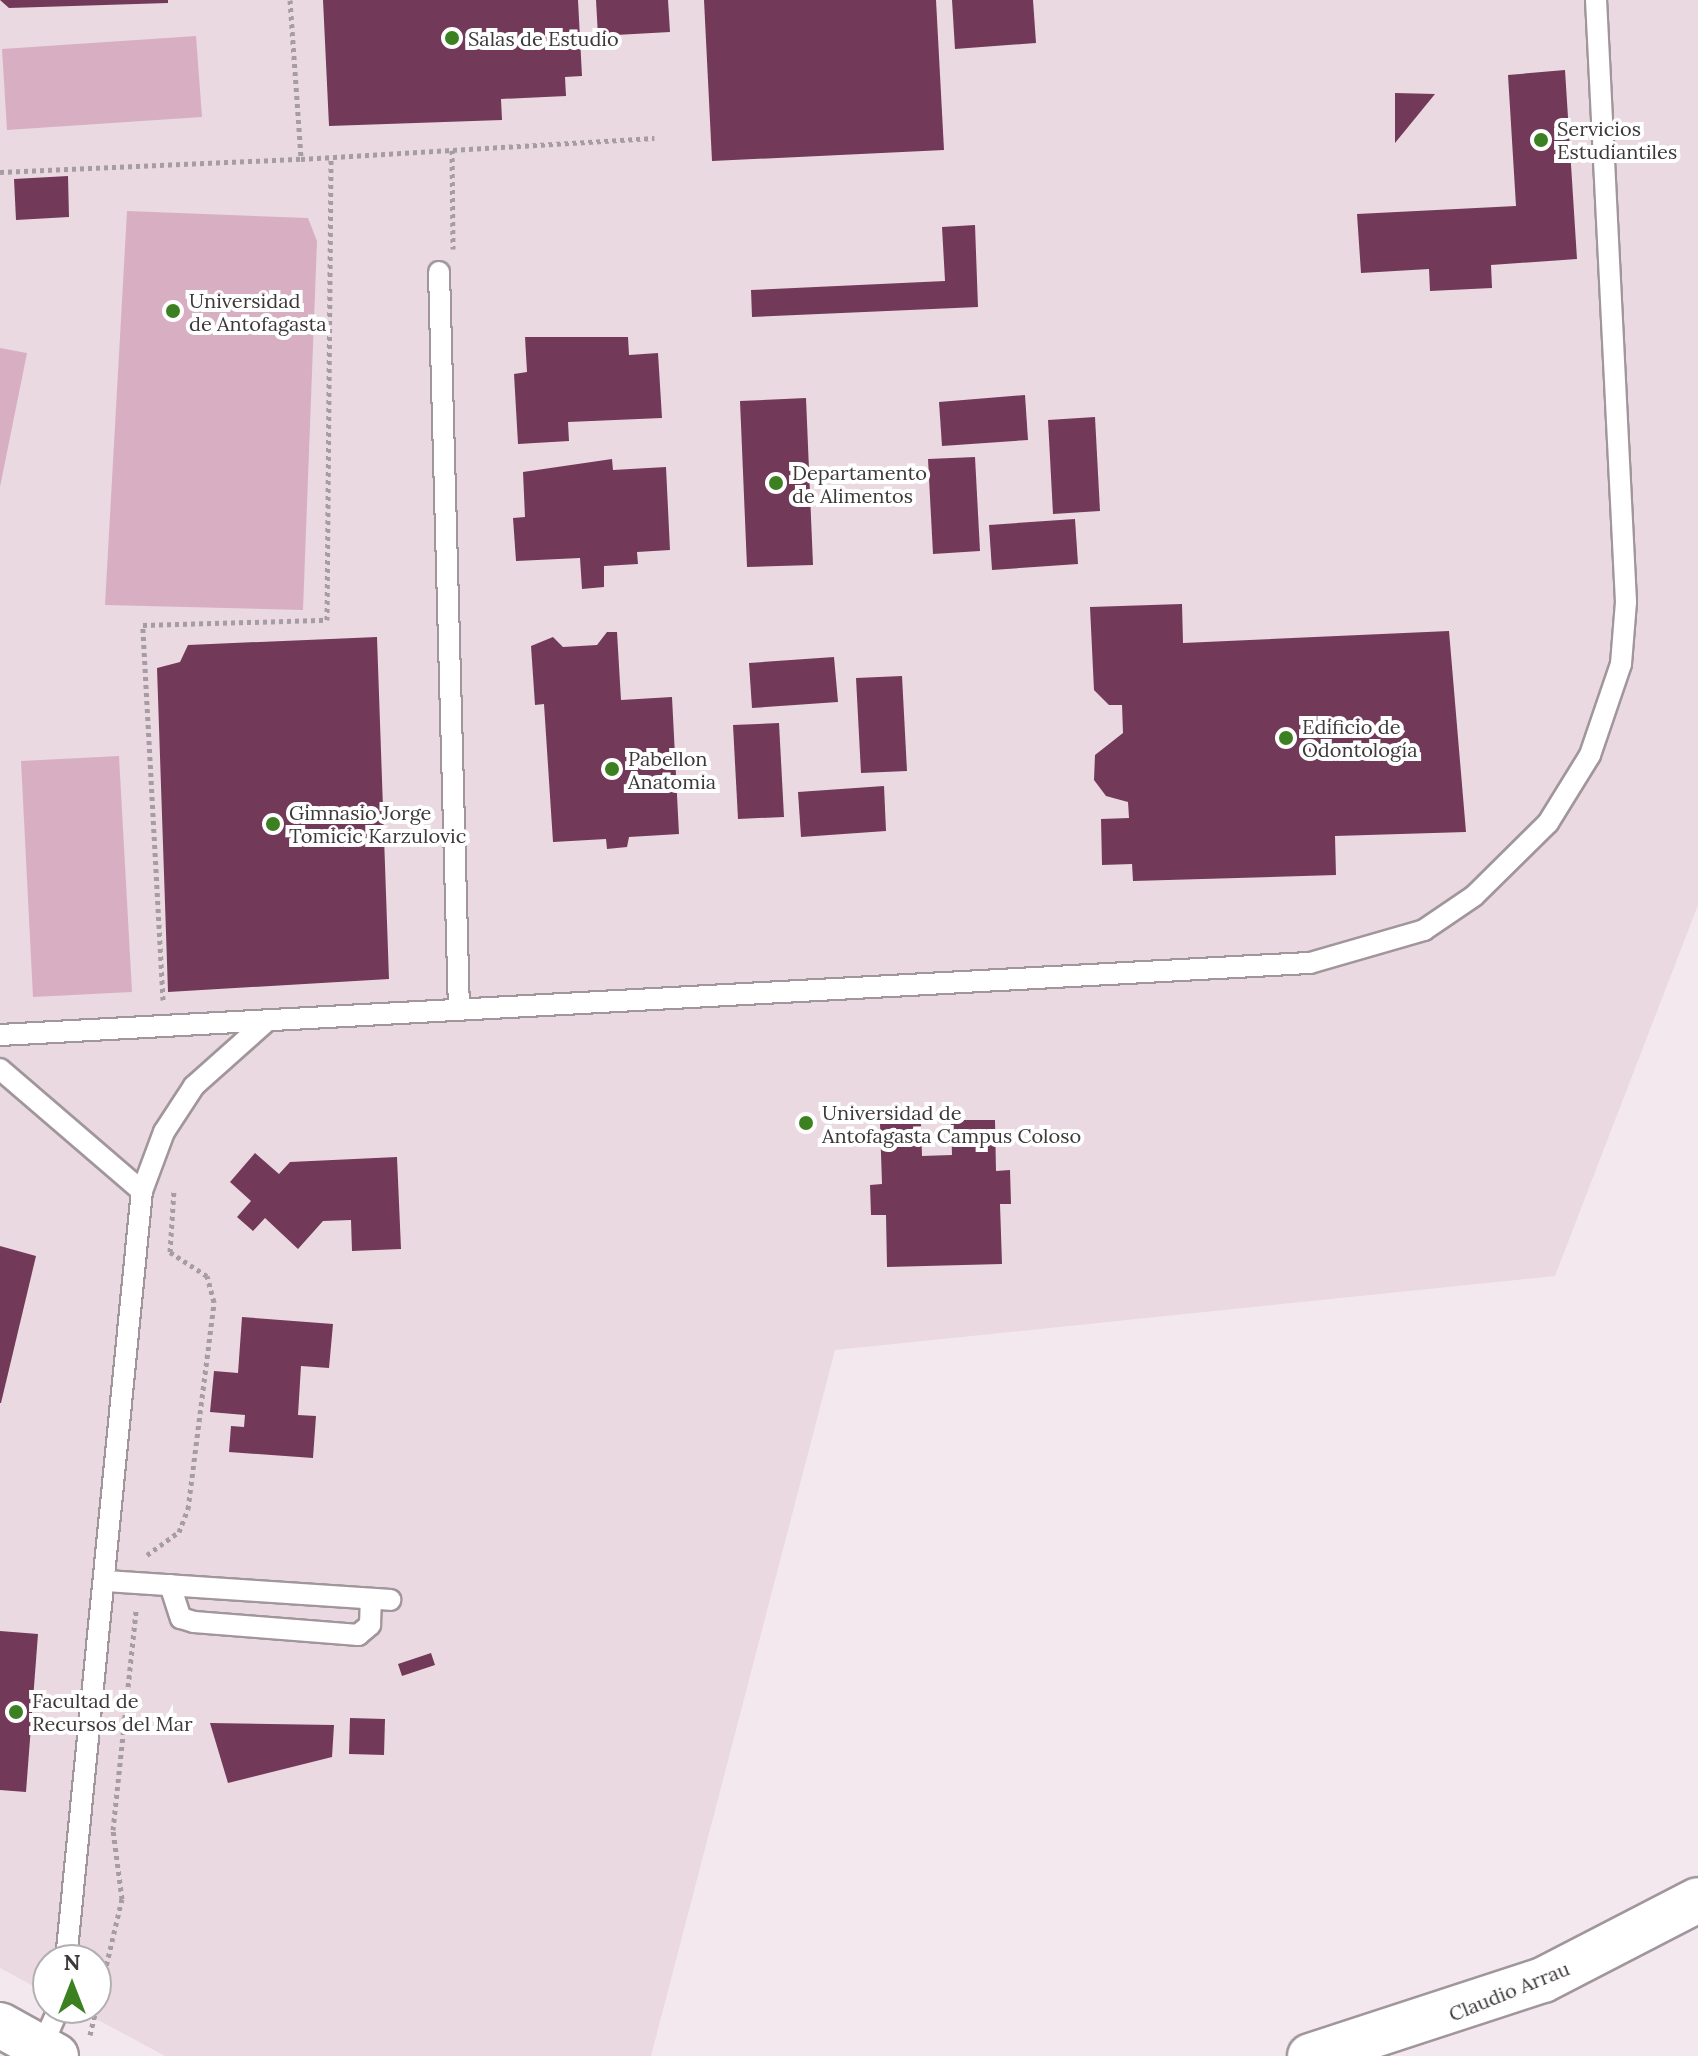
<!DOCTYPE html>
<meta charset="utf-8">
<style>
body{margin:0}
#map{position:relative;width:1698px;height:2056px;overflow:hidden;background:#f3e8ed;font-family:Lora,serif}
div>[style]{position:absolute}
.built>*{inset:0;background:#ebd9e1}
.green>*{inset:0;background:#d8afc2}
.building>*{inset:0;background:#723a58}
.path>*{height:5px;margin-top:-2.5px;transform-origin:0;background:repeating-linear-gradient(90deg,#a59da1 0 4px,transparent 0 8px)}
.roads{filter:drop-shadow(2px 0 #a0969b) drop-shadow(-2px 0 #a0969b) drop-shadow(0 2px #a0969b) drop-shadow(0 -2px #a0969b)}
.service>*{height:20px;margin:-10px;padding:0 10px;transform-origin:10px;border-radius:10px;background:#fff}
.tertiary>*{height:44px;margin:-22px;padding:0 22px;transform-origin:22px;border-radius:22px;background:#fff}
.dots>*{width:22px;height:22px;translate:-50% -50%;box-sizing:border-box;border:4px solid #fff;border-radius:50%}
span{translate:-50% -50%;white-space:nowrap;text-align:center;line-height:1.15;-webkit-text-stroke:8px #fff;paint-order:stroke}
.poi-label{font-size:20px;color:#3d383a}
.left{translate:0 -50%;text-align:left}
.street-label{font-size:20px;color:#3d383a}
.north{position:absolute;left:32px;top:1944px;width:80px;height:80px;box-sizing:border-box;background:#fff;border:2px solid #b1afb0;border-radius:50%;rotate:0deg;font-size:22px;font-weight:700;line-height:32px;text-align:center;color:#3d383a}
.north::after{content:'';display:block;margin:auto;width:28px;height:36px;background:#3c8022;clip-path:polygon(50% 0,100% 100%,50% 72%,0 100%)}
</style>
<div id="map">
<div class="built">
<div style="clip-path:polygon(0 0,1698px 0,1698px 905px,1555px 1276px,835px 1350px,651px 2056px,165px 2056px,76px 2008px,96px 2008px,96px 1960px,48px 1960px,48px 1994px,0 1968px)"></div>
</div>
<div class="green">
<div style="clip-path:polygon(196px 36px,202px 117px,7px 130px,2px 49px)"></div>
<div style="clip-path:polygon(127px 211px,308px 218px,317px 241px,303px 610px,105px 605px)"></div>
<div style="clip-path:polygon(0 348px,27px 353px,0 487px)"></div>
<div style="clip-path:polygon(119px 756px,132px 992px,33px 997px,21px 761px)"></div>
</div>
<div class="building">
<div style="clip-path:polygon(0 0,168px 0,168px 3px,9px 8px)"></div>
<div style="clip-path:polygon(323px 0,578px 0,582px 76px,565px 77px,566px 96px,501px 99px,502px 120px,329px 126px)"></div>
<div style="clip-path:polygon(596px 0,668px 0,670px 32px,598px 36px)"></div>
<div style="clip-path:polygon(704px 0,936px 0,944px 150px,712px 161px)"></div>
<div style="clip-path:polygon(952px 0,1033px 0,1036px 43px,955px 49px)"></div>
<div style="clip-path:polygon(1565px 70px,1577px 259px,1491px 265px,1492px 288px,1430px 291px,1429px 269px,1361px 273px,1357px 214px,1516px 206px,1508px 75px)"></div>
<div style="clip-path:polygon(1395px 93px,1435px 94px,1395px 143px)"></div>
<div style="clip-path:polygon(68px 176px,69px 217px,16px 220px,14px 179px)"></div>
<div style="clip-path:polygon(975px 225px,978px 307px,752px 317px,751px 290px,945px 281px,942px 227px)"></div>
<div style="clip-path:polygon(525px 337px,628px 337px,629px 355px,658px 353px,662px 418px,568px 422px,569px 441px,518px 444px,514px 374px,527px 372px)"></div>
<div style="clip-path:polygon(1025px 395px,1028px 440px,942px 446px,939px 402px)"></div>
<div style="clip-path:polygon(806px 398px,813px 565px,747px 567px,740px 401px)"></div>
<div style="clip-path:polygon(1095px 417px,1100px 511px,1053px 514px,1048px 420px)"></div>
<div style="clip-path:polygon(975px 457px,980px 551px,933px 554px,928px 459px)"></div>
<div style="clip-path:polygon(612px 459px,613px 470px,666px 467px,670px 550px,637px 552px,638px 564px,604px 566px,604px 587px,582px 589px,580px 558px,516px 561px,513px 518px,525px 517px,523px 472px)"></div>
<div style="clip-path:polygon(1075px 519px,1078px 564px,992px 570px,989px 525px)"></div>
<div style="clip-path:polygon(1182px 604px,1183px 643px,1449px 631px,1466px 832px,1335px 836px,1336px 875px,1133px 881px,1132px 864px,1102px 865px,1101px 819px,1129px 818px,1128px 802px,1106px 796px,1094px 780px,1095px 755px,1123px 733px,1122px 705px,1109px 705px,1094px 690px,1090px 607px)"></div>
<div style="clip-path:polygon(607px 632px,617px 632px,621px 700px,672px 697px,679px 834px,629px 837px,627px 847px,607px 849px,606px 839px,553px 842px,544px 704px,535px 705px,531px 646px,553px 637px,563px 647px,597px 645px)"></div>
<div style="clip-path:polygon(377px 637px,389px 979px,168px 992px,157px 668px,180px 662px,188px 645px)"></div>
<div style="clip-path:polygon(834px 657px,838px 702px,752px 708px,749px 663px)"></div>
<div style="clip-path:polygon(902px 676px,907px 771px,861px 773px,856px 678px)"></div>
<div style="clip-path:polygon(779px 723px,784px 817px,738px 819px,733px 725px)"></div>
<div style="clip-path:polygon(884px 786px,886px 831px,801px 837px,798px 792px)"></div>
<div style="clip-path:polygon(951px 1120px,995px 1120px,996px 1171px,1010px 1170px,1011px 1204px,1000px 1204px,1002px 1264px,887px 1267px,886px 1215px,871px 1215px,870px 1185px,882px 1184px,880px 1124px,921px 1123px,922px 1156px,952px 1155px)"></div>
<div style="clip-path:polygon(255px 1153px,279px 1174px,290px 1162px,397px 1157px,401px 1249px,352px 1251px,351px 1220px,323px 1221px,298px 1249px,265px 1218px,253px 1231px,237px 1217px,251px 1201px,230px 1182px)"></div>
<div style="clip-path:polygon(0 1246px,36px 1256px,1px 1403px,0 1403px)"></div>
<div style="clip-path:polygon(242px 1317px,333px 1324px,329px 1368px,301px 1366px,298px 1415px,316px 1416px,313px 1458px,229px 1452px,231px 1426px,244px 1427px,245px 1415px,210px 1412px,214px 1371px,238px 1373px)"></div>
<div style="clip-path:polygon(0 1631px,38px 1634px,26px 1792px,0 1790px)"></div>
<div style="clip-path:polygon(431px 1653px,435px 1665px,402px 1676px,398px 1664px)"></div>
<div style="clip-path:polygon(350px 1718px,385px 1719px,384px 1755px,349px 1754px)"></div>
<div style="clip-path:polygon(210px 1723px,334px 1725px,332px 1757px,228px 1783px)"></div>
</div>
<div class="path">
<div style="left:290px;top:0;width:159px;rotate:86deg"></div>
<div style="left:301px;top:159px;width:354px;rotate:-3.4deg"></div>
<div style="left:452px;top:150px;width:99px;rotate:89.4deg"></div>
<div style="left:0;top:172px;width:301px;rotate:-2.5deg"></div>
<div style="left:163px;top:1000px;width:376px;rotate:-93.1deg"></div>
<div style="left:143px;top:625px;width:184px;rotate:-1.6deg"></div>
<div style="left:327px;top:620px;width:462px;rotate:-89.5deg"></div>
<div style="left:147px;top:1555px;width:39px;rotate:-36deg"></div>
<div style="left:179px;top:1532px;width:25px;rotate:-69deg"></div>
<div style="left:188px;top:1509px;width:209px;rotate:-82.8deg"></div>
<div style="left:214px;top:1302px;width:27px;rotate:-105deg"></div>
<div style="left:207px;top:1276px;width:44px;rotate:-147deg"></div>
<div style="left:170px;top:1252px;width:62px;rotate:-86.3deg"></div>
<div style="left:90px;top:2035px;width:140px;rotate:-76.8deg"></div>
<div style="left:122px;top:1899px;width:70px;rotate:-97.4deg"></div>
<div style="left:113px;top:1830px;width:221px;rotate:-84deg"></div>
</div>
<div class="roads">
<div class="service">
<div style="left:439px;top:272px;width:738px;rotate:88.45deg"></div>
<div style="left:0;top:1035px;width:1312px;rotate:-3.15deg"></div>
<div style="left:1310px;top:963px;width:119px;rotate:-16.1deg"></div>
<div style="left:1424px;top:930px;width:60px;rotate:-34.2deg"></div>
<div style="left:1474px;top:896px;width:104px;rotate:-44.6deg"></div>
<div style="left:1548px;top:823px;width:80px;rotate:-58.3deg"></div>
<div style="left:1590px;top:755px;width:96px;rotate:-71.2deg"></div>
<div style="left:1621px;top:664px;width:62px;rotate:-85.4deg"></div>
<div style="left:1626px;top:602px;width:603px;rotate:-92.85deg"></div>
<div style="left:0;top:1069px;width:187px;rotate:40.7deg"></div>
<div style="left:106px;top:1581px;width:285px;rotate:3.8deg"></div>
<div style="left:170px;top:1585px;width:35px;rotate:72deg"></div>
<div style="left:181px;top:1618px;width:14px;rotate:17deg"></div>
<div style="left:194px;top:1622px;width:165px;rotate:4.5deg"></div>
<div style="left:358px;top:1635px;width:16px;rotate:-40deg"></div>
<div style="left:370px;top:1625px;width:26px;rotate:-88deg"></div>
<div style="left:66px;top:1960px;width:773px;rotate:-84.36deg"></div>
<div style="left:142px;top:1191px;width:63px;rotate:-69.6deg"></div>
<div style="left:164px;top:1132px;width:55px;rotate:-56.9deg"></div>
<div style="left:194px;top:1086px;width:98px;rotate:-41.7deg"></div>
<div style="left:41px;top:2048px;width:44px;rotate:-65.8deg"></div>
</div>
<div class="tertiary">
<div style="left:0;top:2025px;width:64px;rotate:29deg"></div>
<div style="left:1310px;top:2056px;width:245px;rotate:-18.1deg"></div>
<div style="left:1543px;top:1980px;width:174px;rotate:-27.3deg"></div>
</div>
</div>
<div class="dots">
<div style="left:452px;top:38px;background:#3c8022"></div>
<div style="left:1541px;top:140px;background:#3c8022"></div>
<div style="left:173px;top:311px;background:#3c8022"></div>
<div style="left:776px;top:483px;background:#3c8022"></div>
<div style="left:1286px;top:738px;background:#3c8022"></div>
<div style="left:612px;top:769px;background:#3c8022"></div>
<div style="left:273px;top:824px;background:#3c8022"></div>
<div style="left:806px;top:1123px;background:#3c8022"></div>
<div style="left:16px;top:1712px;background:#3c8022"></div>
</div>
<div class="poi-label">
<span class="left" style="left:468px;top:38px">Salas de Estudio</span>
<span class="left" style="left:1557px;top:140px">Servicios<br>Estudiantiles</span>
<span class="left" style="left:189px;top:312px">Universidad<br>de Antofagasta</span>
<span class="left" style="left:792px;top:484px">Departamento<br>de Alimentos</span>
<span class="left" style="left:1302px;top:738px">Edificio de<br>Odontología</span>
<span class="left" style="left:628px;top:770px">Pabellon<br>Anatomia</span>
<span class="left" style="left:289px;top:824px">Gimnasio Jorge<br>Tomicic Karzulovic</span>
<span class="left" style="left:822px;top:1124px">Universidad de<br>Antofagasta Campus Coloso</span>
<span class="left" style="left:32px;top:1712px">Facultad de<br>Recursos del Mar</span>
</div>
<div class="street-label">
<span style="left:1509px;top:1991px;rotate:-22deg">Claudio Arrau</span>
</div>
<div class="north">N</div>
</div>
